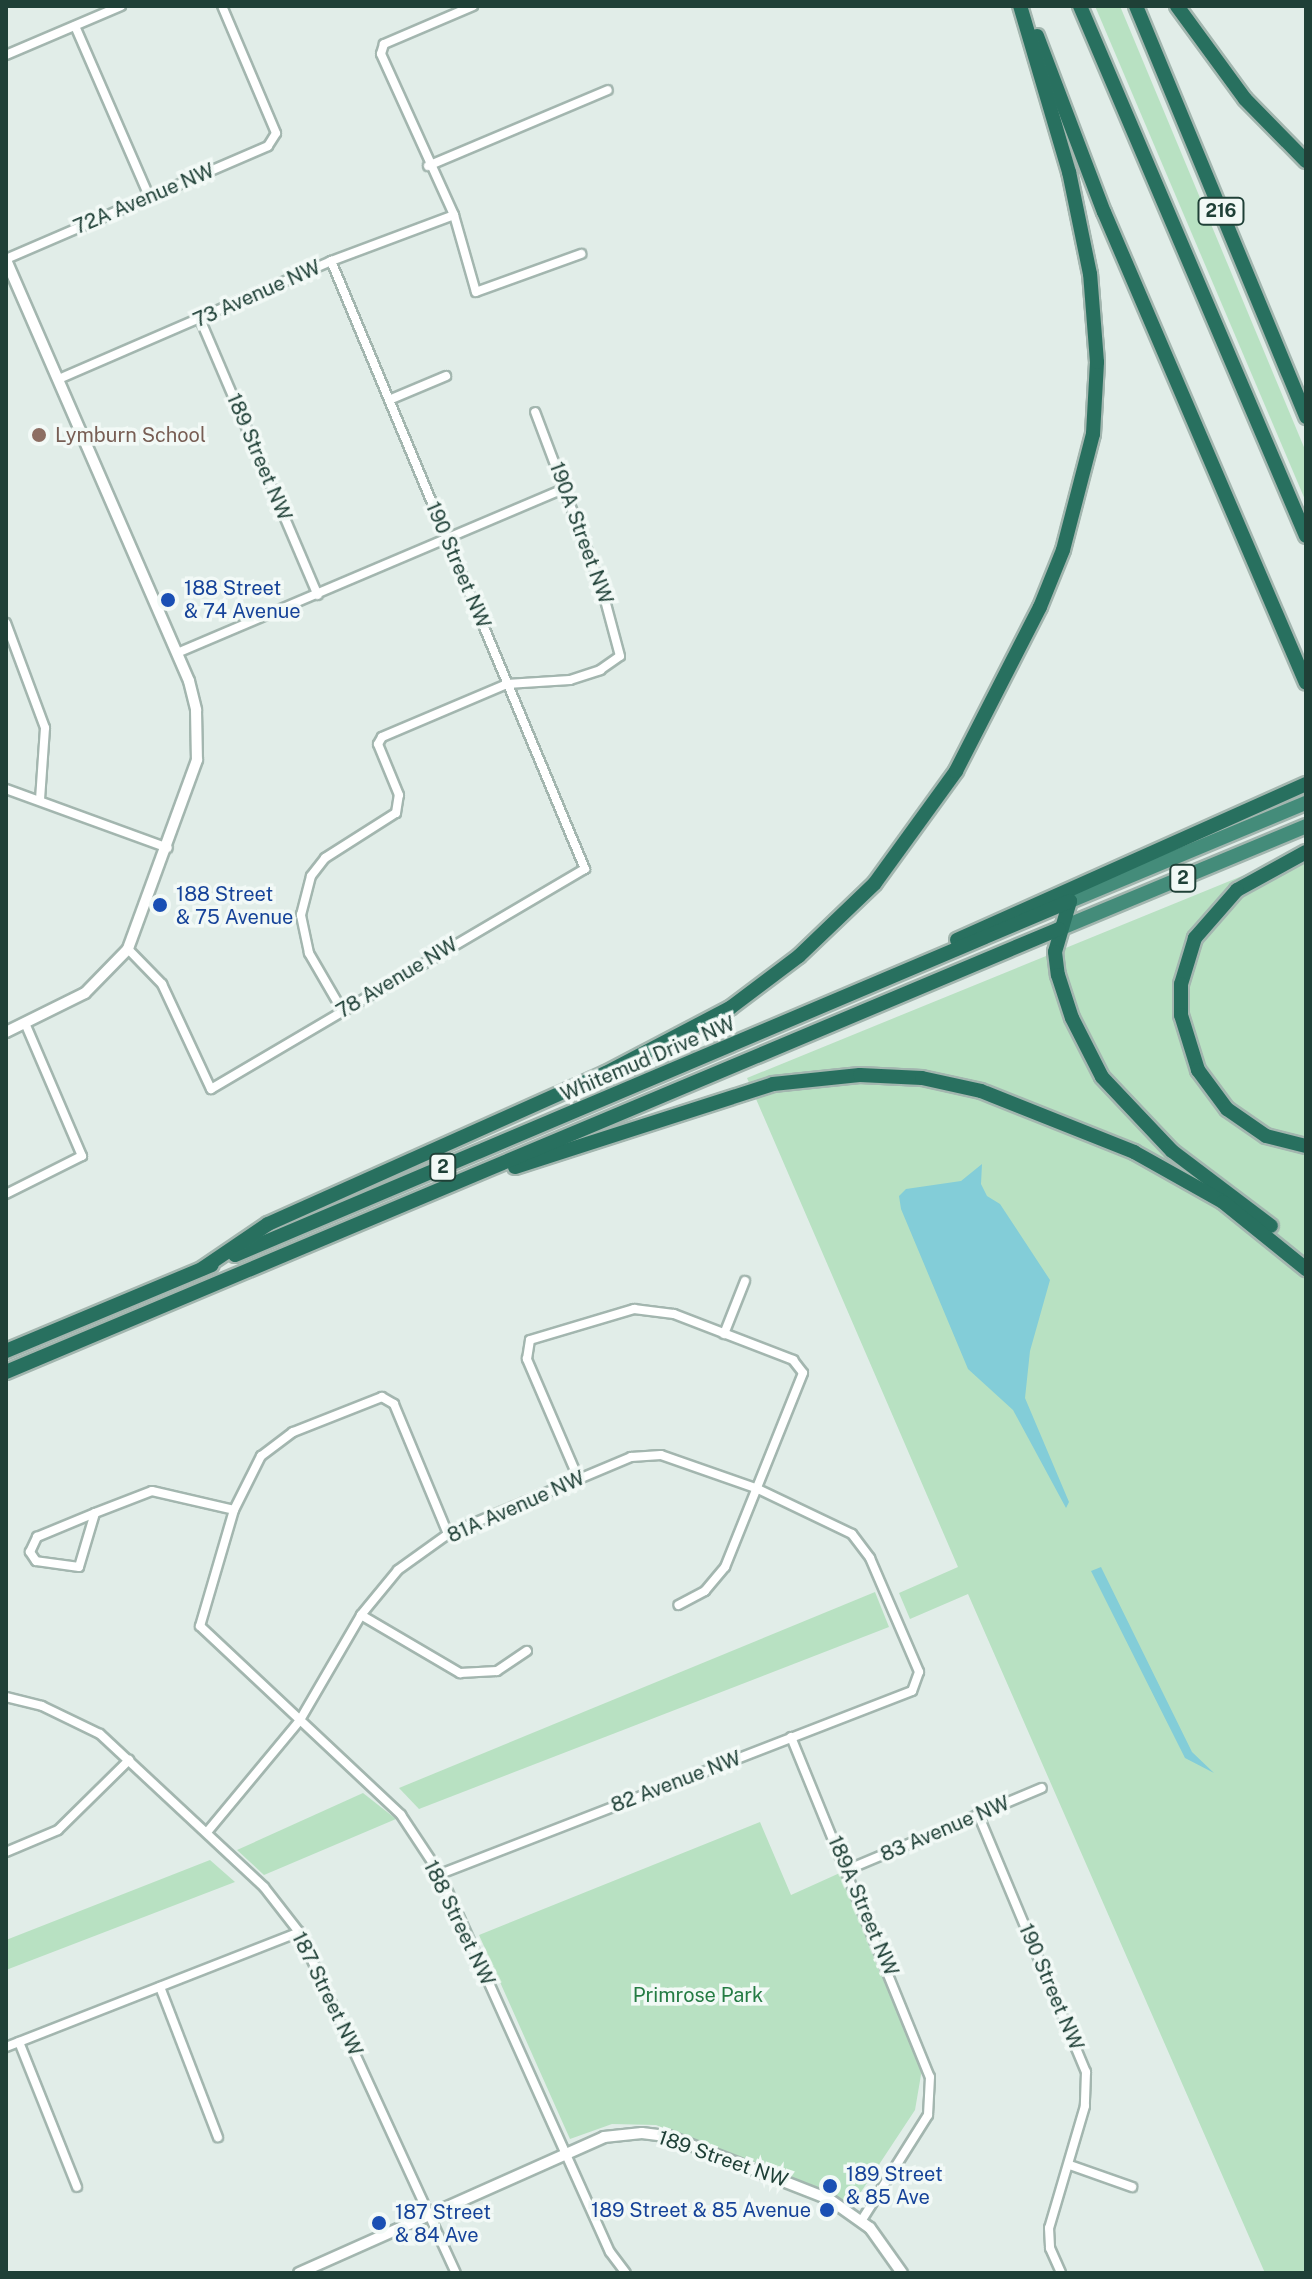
<!DOCTYPE html>
<style>
body{margin:0}
#map{position:relative;width:1312px;height:2279px;overflow:hidden;background:#e1ede8;font-family:"Public Sans",sans-serif}
div>[style]{position:absolute}
.green>*{inset:0;background:#b8e1c2}
.water>*{inset:0;background:#83cdd8}
.roads{filter:drop-shadow(2px 0 #a3b6af) drop-shadow(-2px 0 #a3b6af) drop-shadow(0 2px #a3b6af) drop-shadow(0 -2px #a3b6af)}
.minor>*{height:8px;margin:-4px;padding:0 4px;transform-origin:4px;border-radius:4px;background:#fff}
.tertiary>*{height:10px;margin:-5px;padding:0 5px;transform-origin:5px;border-radius:5px;background:#fff}
.trunk>*{height:14px;margin:-7px;padding:0 7px;transform-origin:7px;border-radius:7px;background:#448c7a}
.motorway>*{height:14px;margin:-7px;padding:0 7px;transform-origin:7px;border-radius:7px;background:#28705f}
.dots>*{width:22px;height:22px;translate:-50% -50%;box-sizing:border-box;border:4px solid #f2f9f6;border-radius:50%}
span{translate:-50% -50%;white-space:nowrap;text-align:center;line-height:1.15;-webkit-text-stroke:7px #f2f9f6;paint-order:stroke}
.shield-label span{padding:2px 6px;background:#f2f9f6;border:2px solid;border-radius:6px;-webkit-text-stroke-width:0}
.shield-label{font-size:18px;color:#1f4037;font-weight:700}
.street-label{font-size:20px;color:#1f4037}
.education-label{font-size:20px;color:#785e54}
.left{translate:0 -50%;text-align:left}
.transit-label{font-size:20px;color:#164399}
.right{translate:-100% -50%;text-align:right}
.park-label{font-size:20px;color:#257c44}
.frame{position:absolute;inset:0;border:8px solid #1f4037;pointer-events:none}
</style>
<div id="map">
<div class="green">
<div style="clip-path:polygon(1095px 6px,1120px 6px,1306px 452px,1306px 502px)"></div>
<div style="clip-path:polygon(1306px 850px,1306px 2273px,1265px 2273px,968px 1594px,910px 1619px,899px 1593px,958px 1567px,747px 1078px)"></div>
<div style="clip-path:polygon(875px 1592px,889px 1627px,419px 1809px,399px 1788px)"></div>
<div style="clip-path:polygon(363px 1793px,396px 1819px,264px 1875px,237px 1850px)"></div>
<div style="clip-path:polygon(760px 1822px,791px 1895px,842px 1872px,922px 2069px,915px 2110px,853px 2204px,656px 2125px,612px 2124px,570px 2139px,479px 1935px)"></div>
<div style="clip-path:polygon(210px 1860px,235px 1882px,6px 1970px,6px 1940px)"></div>
</div>
<div class="water">
<div style="clip-path:polygon(982px 1164px,981px 1184px,987px 1196px,1000px 1204px,1050px 1280px,1030px 1351px,1025px 1398px,1069px 1502px,1066px 1508px,1013px 1410px,968px 1369px,901px 1209px,899px 1196px,906px 1189px,961px 1181px)"></div>
<div style="clip-path:polygon(1101px 1567px,1192px 1752px,1214px 1773px,1185px 1758px,1091px 1571px)"></div>
</div>
<div class="roads">
<div class="minor">
<div style="left:473px;top:6px;width:97px;rotate:156.9deg"></div>
<div style="left:384px;top:44px;width:10px;rotate:107deg"></div>
<div style="left:381px;top:54px;width:177px;rotate:65.6deg"></div>
<div style="left:454px;top:215px;width:80px;rotate:74.1deg"></div>
<div style="left:476px;top:292px;width:112px;rotate:-19.9deg"></div>
<div style="left:75px;top:26px;width:185px;rotate:66.5deg"></div>
<div style="left:6px;top:55px;width:125px;rotate:-23.1deg"></div>
<div style="left:428px;top:166px;width:195px;rotate:-22.9deg"></div>
<div style="left:6px;top:259px;width:285px;rotate:-23.3deg"></div>
<div style="left:268px;top:146px;width:15px;rotate:-58deg"></div>
<div style="left:276px;top:133px;width:138px;rotate:-113deg"></div>
<div style="left:200px;top:319px;width:300px;rotate:66.9deg"></div>
<div style="left:61px;top:378px;width:294px;rotate:-23.4deg"></div>
<div style="left:331px;top:261px;width:131px;rotate:-20.5deg"></div>
<div style="left:389px;top:400px;width:62px;rotate:-22.8deg"></div>
<div style="left:6px;top:623px;width:112px;rotate:69.6deg"></div>
<div style="left:45px;top:728px;width:71px;rotate:94deg"></div>
<div style="left:177px;top:653px;width:423px;rotate:-23deg"></div>
<div style="left:6px;top:789px;width:172px;rotate:20deg"></div>
<div style="left:128px;top:949px;width:49px;rotate:45.8deg"></div>
<div style="left:162px;top:984px;width:116px;rotate:65deg"></div>
<div style="left:211px;top:1089px;width:434px;rotate:-30.5deg"></div>
<div style="left:585px;top:869px;width:659px;rotate:-112.67deg"></div>
<div style="left:342px;top:1010px;width:66px;rotate:-120.1deg"></div>
<div style="left:309px;top:953px;width:39px;rotate:-102deg"></div>
<div style="left:301px;top:915px;width:40px;rotate:-75.6deg"></div>
<div style="left:311px;top:876px;width:23px;rotate:-52deg"></div>
<div style="left:325px;top:858px;width:84px;rotate:-32.4deg"></div>
<div style="left:396px;top:813px;width:18px;rotate:-81deg"></div>
<div style="left:399px;top:795px;width:55px;rotate:-112.4deg"></div>
<div style="left:378px;top:744px;width:8px;rotate:-60deg"></div>
<div style="left:382px;top:737px;width:136px;rotate:-23deg"></div>
<div style="left:507px;top:684px;width:63px;rotate:-3.6deg"></div>
<div style="left:570px;top:680px;width:32px;rotate:-18deg"></div>
<div style="left:600px;top:670px;width:24px;rotate:-35deg"></div>
<div style="left:620px;top:656px;width:69px;rotate:-105deg"></div>
<div style="left:602px;top:589px;width:189px;rotate:-110.7deg"></div>
<div style="left:6px;top:1194px;width:85px;rotate:-26.6deg"></div>
<div style="left:82px;top:1156px;width:145px;rotate:-113.2deg"></div>
<div style="left:724px;top:1334px;width:57px;rotate:-68.4deg"></div>
<div style="left:579px;top:1480px;width:132px;rotate:-113.3deg"></div>
<div style="left:527px;top:1359px;width:19px;rotate:-81deg"></div>
<div style="left:530px;top:1340px;width:109px;rotate:-16.6deg"></div>
<div style="left:634px;top:1309px;width:40px;rotate:7.1deg"></div>
<div style="left:674px;top:1314px;width:128px;rotate:21.1deg"></div>
<div style="left:793px;top:1360px;width:16px;rotate:52deg"></div>
<div style="left:803px;top:1373px;width:209px;rotate:111.9deg"></div>
<div style="left:725px;top:1567px;width:31px;rotate:130deg"></div>
<div style="left:705px;top:1591px;width:30px;rotate:152deg"></div>
<div style="left:95px;top:1513px;width:56px;rotate:106.5deg"></div>
<div style="left:79px;top:1567px;width:43px;rotate:-172.1deg"></div>
<div style="left:36px;top:1561px;width:11px;rotate:-124deg"></div>
<div style="left:30px;top:1552px;width:17px;rotate:-65deg"></div>
<div style="left:37px;top:1537px;width:63px;rotate:-22.5deg"></div>
<div style="left:95px;top:1513px;width:61px;rotate:-21.1deg"></div>
<div style="left:152px;top:1491px;width:84px;rotate:13deg"></div>
<div style="left:448px;top:1534px;width:141px;rotate:-112.6deg"></div>
<div style="left:394px;top:1404px;width:14px;rotate:-150deg"></div>
<div style="left:382px;top:1397px;width:96px;rotate:158.5deg"></div>
<div style="left:293px;top:1432px;width:40px;rotate:143deg"></div>
<div style="left:261px;top:1456px;width:60px;rotate:116.6deg"></div>
<div style="left:234px;top:1510px;width:121px;rotate:106.3deg"></div>
<div style="left:200px;top:1626px;width:276px;rotate:43.2deg"></div>
<div style="left:401px;top:1815px;width:71px;rotate:56.5deg"></div>
<div style="left:440px;top:1874px;width:414px;rotate:65.8deg"></div>
<div style="left:610px;top:2252px;width:26px;rotate:53deg"></div>
<div style="left:361px;top:1615px;width:115px;rotate:30.4deg"></div>
<div style="left:460px;top:1673px;width:37px;rotate:-3deg"></div>
<div style="left:497px;top:1671px;width:36px;rotate:-34deg"></div>
<div style="left:6px;top:1697px;width:37px;rotate:14deg"></div>
<div style="left:42px;top:1706px;width:64px;rotate:25.8deg"></div>
<div style="left:100px;top:1734px;width:224px;rotate:43deg"></div>
<div style="left:264px;top:1887px;width:57px;rotate:52.1deg"></div>
<div style="left:299px;top:1932px;width:375px;rotate:65.3deg"></div>
<div style="left:791px;top:1737px;width:367px;rotate:67.8deg"></div>
<div style="left:930px;top:2077px;width:38px;rotate:93deg"></div>
<div style="left:928px;top:2115px;width:124px;rotate:122.2deg"></div>
<div style="left:978px;top:1814px;width:280px;rotate:67.3deg"></div>
<div style="left:1086px;top:2072px;width:34px;rotate:92deg"></div>
<div style="left:1085px;top:2106px;width:127px;rotate:106.4deg"></div>
<div style="left:1049px;top:2228px;width:20px;rotate:87deg"></div>
<div style="left:1050px;top:2248px;width:27px;rotate:66deg"></div>
<div style="left:208px;top:1831px;width:144px;rotate:-50.3deg"></div>
<div style="left:300px;top:1720px;width:121px;rotate:-59.8deg"></div>
<div style="left:361px;top:1615px;width:58px;rotate:-50.6deg"></div>
<div style="left:398px;top:1570px;width:62px;rotate:-35.8deg"></div>
<div style="left:448px;top:1534px;width:199px;rotate:-22.8deg"></div>
<div style="left:631px;top:1457px;width:30px;rotate:-4deg"></div>
<div style="left:661px;top:1455px;width:103px;rotate:19.3deg"></div>
<div style="left:758px;top:1489px;width:104px;rotate:25.6deg"></div>
<div style="left:852px;top:1534px;width:30px;rotate:53deg"></div>
<div style="left:870px;top:1558px;width:124px;rotate:66.7deg"></div>
<div style="left:919px;top:1672px;width:20px;rotate:110deg"></div>
<div style="left:912px;top:1691px;width:506px;rotate:158.81deg"></div>
<div style="left:6px;top:1852px;width:56px;rotate:-22.9deg"></div>
<div style="left:58px;top:1830px;width:100px;rotate:-44.6deg"></div>
<div style="left:849px;top:1869px;width:209px;rotate:-22.8deg"></div>
<div style="left:160px;top:1987px;width:161px;rotate:68.9deg"></div>
<div style="left:19px;top:2042px;width:156px;rotate:68.2deg"></div>
<div style="left:6px;top:2047px;width:315px;rotate:-21.4deg"></div>
<div style="left:1070px;top:2165px;width:66px;rotate:19.5deg"></div>
</div>
<div class="tertiary">
<div style="left:6px;top:260px;width:459px;rotate:66.5deg"></div>
<div style="left:189px;top:681px;width:30px;rotate:76deg"></div>
<div style="left:196px;top:710px;width:50px;rotate:88.9deg"></div>
<div style="left:197px;top:760px;width:201px;rotate:110.1deg"></div>
<div style="left:128px;top:949px;width:62px;rotate:134.3deg"></div>
<div style="left:85px;top:993px;width:88px;rotate:153.7deg"></div>
<div style="left:299px;top:2273px;width:334px;rotate:-24deg"></div>
<div style="left:604px;top:2137px;width:38px;rotate:-6deg"></div>
<div style="left:642px;top:2133px;width:26px;rotate:7deg"></div>
<div style="left:668px;top:2136px;width:173px;rotate:21.4deg"></div>
<div style="left:829px;top:2199px;width:50px;rotate:35.3deg"></div>
<div style="left:870px;top:2228px;width:55px;rotate:54.6deg"></div>
</div>
<div class="trunk">
<div style="left:1070px;top:901px;width:256px;rotate:-22.6deg"></div>
<div style="left:1059px;top:929px;width:268px;rotate:-22.6deg"></div>
</div>
<div class="motorway">
<div style="left:1080px;top:6px;width:576px;rotate:66.91deg"></div>
<div style="left:1136px;top:6px;width:445px;rotate:67.5deg"></div>
<div style="left:1177px;top:6px;width:115px;rotate:53.8deg"></div>
<div style="left:1245px;top:99px;width:87px;rotate:45.5deg"></div>
<div style="left:1037px;top:36px;width:188px;rotate:69.2deg"></div>
<div style="left:1104px;top:212px;width:512px;rotate:66.79deg"></div>
<div style="left:1306px;top:852px;width:79px;rotate:151.2deg"></div>
<div style="left:1237px;top:890px;width:64px;rotate:131.2deg"></div>
<div style="left:1195px;top:938px;width:48px;rotate:106.9deg"></div>
<div style="left:1181px;top:984px;width:31px;rotate:90deg"></div>
<div style="left:1181px;top:1015px;width:58px;rotate:72.8deg"></div>
<div style="left:1198px;top:1070px;width:49px;rotate:53.4deg"></div>
<div style="left:1227px;top:1109px;width:47px;rotate:34.7deg"></div>
<div style="left:1266px;top:1136px;width:41px;rotate:14deg"></div>
<div style="left:1070px;top:901px;width:53px;rotate:106.4deg"></div>
<div style="left:1055px;top:952px;width:23px;rotate:83deg"></div>
<div style="left:1058px;top:975px;width:45px;rotate:72deg"></div>
<div style="left:1072px;top:1018px;width:66px;rotate:63deg"></div>
<div style="left:1102px;top:1077px;width:102px;rotate:46.6deg"></div>
<div style="left:1172px;top:1151px;width:124px;rotate:37.1deg"></div>
<div style="left:957px;top:940px;width:382px;rotate:-24.1deg"></div>
<div style="left:515px;top:1167px;width:271px;rotate:-17.8deg"></div>
<div style="left:773px;top:1084px;width:87px;rotate:-5.9deg"></div>
<div style="left:860px;top:1075px;width:62px;rotate:2.8deg"></div>
<div style="left:922px;top:1078px;width:60px;rotate:12.4deg"></div>
<div style="left:981px;top:1091px;width:165px;rotate:21.7deg"></div>
<div style="left:1134px;top:1152px;width:102px;rotate:29.3deg"></div>
<div style="left:1223px;top:1202px;width:107px;rotate:38.9deg"></div>
<div style="left:235px;top:1255px;width:907px;rotate:-22.97deg"></div>
<div style="left:203px;top:1268px;width:78px;rotate:-34.1deg"></div>
<div style="left:268px;top:1224px;width:370px;rotate:-24.1deg"></div>
<div style="left:606px;top:1073px;width:140px;rotate:-27.7deg"></div>
<div style="left:730px;top:1008px;width:86px;rotate:-37deg"></div>
<div style="left:799px;top:956px;width:105px;rotate:-43.8deg"></div>
<div style="left:875px;top:883px;width:138px;rotate:-54.1deg"></div>
<div style="left:956px;top:771px;width:184px;rotate:-62.9deg"></div>
<div style="left:1040px;top:607px;width:61px;rotate:-68deg"></div>
<div style="left:1063px;top:550px;width:120px;rotate:-75.5deg"></div>
<div style="left:1093px;top:434px;width:72px;rotate:-86.8deg"></div>
<div style="left:1097px;top:362px;width:88px;rotate:-94.5deg"></div>
<div style="left:1090px;top:274px;width:104px;rotate:-101.6deg"></div>
<div style="left:1069px;top:172px;width:173px;rotate:-106.4deg"></div>
<div style="left:6px;top:1351px;width:223px;rotate:-22.7deg"></div>
<div style="left:6px;top:1372px;width:1142px;rotate:-22.82deg"></div>
</div>
</div>
<div class="dots">
<div style="left:39px;top:435px;background:#8d6e63"></div>
<div style="left:168px;top:600px;background:#1a4fb4"></div>
<div style="left:160px;top:905px;background:#1a4fb4"></div>
<div style="left:830px;top:2186px;background:#1a4fb4"></div>
<div style="left:827px;top:2210px;background:#1a4fb4"></div>
<div style="left:379px;top:2223px;background:#1a4fb4"></div>
</div>
<div class="shield-label">
<span style="left:1221px;top:211px">216</span>
<span style="left:1183px;top:878px">2</span>
<span style="left:443px;top:1167px">2</span>
</div>
<div class="street-label">
<span style="left:144px;top:199px;rotate:-23deg">72A Avenue NW</span>
<span style="left:257px;top:294px;rotate:-24deg">73 Avenue NW</span>
<span style="left:259px;top:457px;rotate:67deg">189 Street NW</span>
<span style="left:581px;top:533px;rotate:70deg">190A Street NW</span>
<span style="left:458px;top:565px;rotate:67deg">190 Street NW</span>
<span style="left:397px;top:978px;rotate:-31deg">78 Avenue NW</span>
<span style="left:648px;top:1059px;rotate:-23deg">Whitemud Drive NW</span>
<span style="left:516px;top:1507px;rotate:-24deg">81A Avenue NW</span>
<span style="left:676px;top:1782px;rotate:-21deg">82 Avenue NW</span>
<span style="left:945px;top:1829px;rotate:-23deg">83 Avenue NW</span>
<span style="left:863px;top:1906px;rotate:67deg">189A Street NW</span>
<span style="left:459px;top:1923px;rotate:64deg">188 Street NW</span>
<span style="left:1051px;top:1987px;rotate:67deg">190 Street NW</span>
<span style="left:327px;top:1994px;rotate:64deg">187 Street NW</span>
<span style="left:723px;top:2159px;rotate:19deg">189 Street NW</span>
</div>
<div class="education-label">
<span class="left" style="left:55px;top:435px">Lymburn School</span>
</div>
<div class="transit-label">
<span class="left" style="left:184px;top:600px">188 Street<br>&amp; 74 Avenue</span>
<span class="left" style="left:176px;top:906px">188 Street<br>&amp; 75 Avenue</span>
<span class="left" style="left:846px;top:2186px">189 Street<br>&amp; 85 Ave</span>
<span class="right" style="left:811px;top:2210px">189 Street &amp; 85 Avenue</span>
<span class="left" style="left:395px;top:2224px">187 Street<br>&amp; 84 Ave</span>
</div>
<div class="park-label">
<span style="left:698px;top:1995px">Primrose Park</span>
</div>
<div class="frame"></div>
</div>
